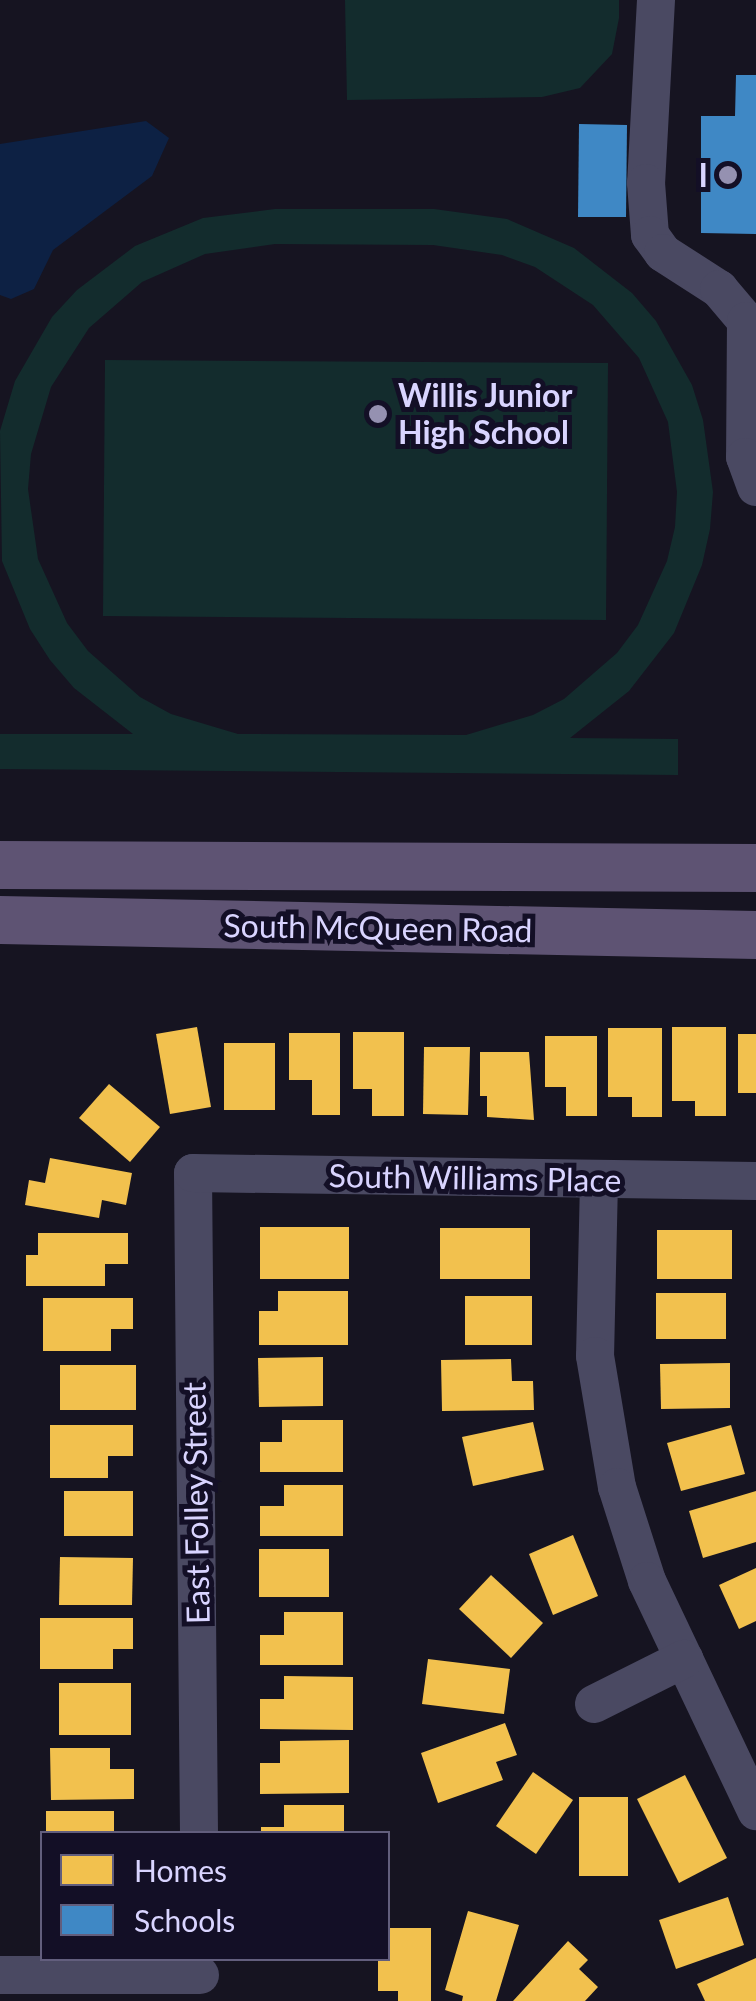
<!DOCTYPE html>
<style>
body{margin:0}
#map{position:relative;width:756px;height:2001px;overflow:hidden;background:#161421;font-family:Lato,sans-serif}
div>[style]{position:absolute}
.green>*{inset:0;background:#132c2d}
.water>*{inset:0;background:#0d2144}
.homes>*{inset:0;background:#f2c14e}
.schools>*{inset:0;background:#3f88c5}
.minor>*{height:38px;margin:-19px;padding:0 19px;transform-origin:19px;border-radius:19px;background:#4a4962}
.major>*{height:48px;margin:-24px;padding:0 24px;transform-origin:24px;border-radius:24px;background:#5e5373}
.dots>*{width:28px;height:28px;translate:-50% -50%;box-sizing:border-box;border:5px solid #130f26;border-radius:50%}
span{translate:-50% -50%;white-space:nowrap;text-align:center;line-height:1.15;-webkit-text-stroke:10px #130f26;paint-order:stroke}
.poi-label{font-size:32px;color:#d9d4ff;font-weight:700}
.right{translate:-100% -50%;text-align:right}
.left{translate:0 -50%;text-align:left}
.street-label{font-size:32px;color:#d9d4ff}
.legend{position:absolute;left:40px;top:1831px;width:350px;height:130px;box-sizing:border-box;background:#130f26;border:2px solid #625e7d;margin:0;padding:12px 18px;list-style:none;font-size:30px;color:#d9d4ff}
.legend li{display:flex;align-items:center;gap:20px;height:50px}
.legend b{width:50px;border:2px solid #625e7d}
</style>
<div id="map">
<div class="green">
<div style="clip-path:polygon(345px 0,619px 0,619px 18px,612px 54px,580px 88px,542px 97px,347px 100px)"></div>
<div style="clip-path:polygon(evenodd,275px 209px,434px 209px,507px 219px,574px 248px,632px 293px,656px 321px,692px 385px,703px 420px,713px 492px,710px 529px,702px 565px,674px 633px,629px 691px,570px 738px,678px 739px,678px 775px,0 769px,0 734px,133px 734px,74px 688px,50px 660px,30px 629px,2px 561px,0 431px,15px 381px,52px 317px,77px 290px,135px 246px,203px 218px,275px 209px,275px 244px,433px 245px,502px 255px,535px 267px,593px 305px,639px 358px,668px 422px,677px 492px,675px 527px,667px 561px,638px 625px,617px 653px,564px 699px,533px 715px,466px 735px,238px 734px,171px 714px,140px 697px,88px 651px,67px 623px,38px 559px,28px 489px,31px 454px,51px 387px,89px 328px,142px 282px,205px 254px,275px 244px)"></div>
<div style="clip-path:polygon(105px 360px,608px 363px,606px 620px,103px 616px)"></div>
</div>
<div class="water">
<div style="clip-path:polygon(146px 121px,169px 138px,152px 176px,53px 250px,34px 289px,11px 299px,0 295px,0 144px)"></div>
</div>
<div class="homes">
<div style="clip-path:polygon(197px 1027px,211px 1107px,170px 1114px,156px 1034px)"></div>
<div style="clip-path:polygon(672px 1027px,726px 1027px,726px 1116px,695px 1116px,695px 1101px,672px 1101px)"></div>
<div style="clip-path:polygon(608px 1028px,662px 1028px,662px 1117px,632px 1117px,632px 1097px,608px 1097px)"></div>
<div style="clip-path:polygon(353px 1032px,404px 1032px,404px 1116px,372px 1116px,372px 1089px,353px 1089px)"></div>
<div style="clip-path:polygon(289px 1033px,340px 1033px,340px 1115px,312px 1115px,312px 1080px,289px 1080px)"></div>
<div style="clip-path:polygon(738px 1034px,756px 1034px,756px 1093px,738px 1093px)"></div>
<div style="clip-path:polygon(545px 1036px,597px 1036px,597px 1116px,566px 1116px,566px 1087px,545px 1087px)"></div>
<div style="clip-path:polygon(224px 1043px,275px 1043px,275px 1110px,224px 1110px)"></div>
<div style="clip-path:polygon(424px 1047px,470px 1047px,468px 1115px,423px 1114px)"></div>
<div style="clip-path:polygon(480px 1052px,529px 1052px,534px 1120px,487px 1117px,487px 1096px,480px 1096px)"></div>
<div style="clip-path:polygon(109px 1084px,160px 1127px,130px 1162px,79px 1118px)"></div>
<div style="clip-path:polygon(50px 1158px,132px 1173px,126px 1205px,102px 1200px,99px 1218px,25px 1205px,29px 1180px,45px 1183px)"></div>
<div style="clip-path:polygon(260px 1227px,349px 1227px,349px 1279px,260px 1279px)"></div>
<div style="clip-path:polygon(440px 1228px,530px 1228px,530px 1279px,440px 1279px)"></div>
<div style="clip-path:polygon(657px 1230px,732px 1230px,732px 1279px,657px 1279px)"></div>
<div style="clip-path:polygon(38px 1233px,128px 1233px,128px 1264px,105px 1264px,105px 1286px,26px 1286px,26px 1255px,38px 1255px)"></div>
<div style="clip-path:polygon(278px 1291px,348px 1291px,348px 1345px,259px 1345px,259px 1311px,278px 1311px)"></div>
<div style="clip-path:polygon(656px 1293px,726px 1293px,726px 1339px,656px 1339px)"></div>
<div style="clip-path:polygon(465px 1296px,532px 1296px,532px 1345px,465px 1345px)"></div>
<div style="clip-path:polygon(43px 1298px,133px 1298px,133px 1329px,111px 1329px,111px 1351px,43px 1351px)"></div>
<div style="clip-path:polygon(323px 1357px,323px 1406px,259px 1407px,258px 1358px)"></div>
<div style="clip-path:polygon(511px 1359px,512px 1381px,533px 1381px,534px 1410px,442px 1411px,441px 1360px)"></div>
<div style="clip-path:polygon(730px 1363px,730px 1408px,661px 1409px,660px 1364px)"></div>
<div style="clip-path:polygon(60px 1365px,136px 1365px,136px 1410px,60px 1410px)"></div>
<div style="clip-path:polygon(282px 1420px,343px 1420px,343px 1472px,260px 1472px,260px 1442px,282px 1442px)"></div>
<div style="clip-path:polygon(533px 1422px,544px 1470px,473px 1486px,462px 1437px)"></div>
<div style="clip-path:polygon(50px 1425px,133px 1425px,133px 1456px,108px 1456px,108px 1478px,50px 1478px)"></div>
<div style="clip-path:polygon(731px 1425px,745px 1474px,681px 1491px,667px 1443px)"></div>
<div style="clip-path:polygon(284px 1485px,343px 1485px,343px 1536px,260px 1536px,260px 1506px,284px 1506px)"></div>
<div style="clip-path:polygon(64px 1491px,133px 1491px,133px 1536px,64px 1536px)"></div>
<div style="clip-path:polygon(756px 1491px,756px 1542px,703px 1558px,689px 1511px)"></div>
<div style="clip-path:polygon(573px 1535px,598px 1596px,553px 1615px,529px 1554px)"></div>
<div style="clip-path:polygon(259px 1549px,329px 1549px,329px 1597px,259px 1597px)"></div>
<div style="clip-path:polygon(60px 1557px,133px 1558px,132px 1605px,59px 1605px)"></div>
<div style="clip-path:polygon(756px 1568px,756px 1621px,739px 1629px,719px 1585px)"></div>
<div style="clip-path:polygon(491px 1575px,543px 1623px,511px 1658px,459px 1609px)"></div>
<div style="clip-path:polygon(284px 1612px,343px 1612px,343px 1665px,260px 1665px,260px 1635px,284px 1635px)"></div>
<div style="clip-path:polygon(40px 1618px,133px 1618px,133px 1649px,113px 1649px,113px 1669px,40px 1669px)"></div>
<div style="clip-path:polygon(428px 1659px,510px 1669px,504px 1714px,422px 1704px)"></div>
<div style="clip-path:polygon(284px 1676px,353px 1677px,353px 1730px,260px 1729px,260px 1699px,284px 1699px)"></div>
<div style="clip-path:polygon(59px 1683px,131px 1683px,131px 1735px,59px 1735px)"></div>
<div style="clip-path:polygon(505px 1723px,517px 1755px,496px 1762px,503px 1780px,438px 1803px,421px 1753px)"></div>
<div style="clip-path:polygon(349px 1740px,349px 1793px,260px 1794px,260px 1763px,280px 1763px,280px 1741px)"></div>
<div style="clip-path:polygon(50px 1748px,110px 1748px,110px 1769px,134px 1769px,134px 1799px,51px 1800px)"></div>
<div style="clip-path:polygon(533px 1772px,573px 1800px,536px 1854px,496px 1826px)"></div>
<div style="clip-path:polygon(685px 1775px,727px 1858px,679px 1883px,637px 1799px)"></div>
<div style="clip-path:polygon(579px 1797px,628px 1797px,628px 1876px,579px 1876px)"></div>
<div style="clip-path:polygon(284px 1805px,344px 1805px,344px 1834px,261px 1834px,261px 1827px,284px 1827px)"></div>
<div style="clip-path:polygon(46px 1811px,114px 1811px,114px 1834px,46px 1834px)"></div>
<div style="clip-path:polygon(728px 1897px,744px 1945px,676px 1969px,659px 1920px)"></div>
<div style="clip-path:polygon(468px 1911px,519px 1925px,496px 2001px,462px 2001px,463px 1996px,445px 1990px)"></div>
<div style="clip-path:polygon(388px 1928px,431px 1928px,431px 2001px,398px 2001px,398px 1991px,378px 1991px,378px 1958px,388px 1958px)"></div>
<div style="clip-path:polygon(568px 1941px,588px 1960px,579px 1969px,598px 1987px,585px 2001px,513px 2001px)"></div>
<div style="clip-path:polygon(756px 1958px,756px 2001px,705px 2001px,697px 1984px)"></div>
</div>
<div class="schools">
<div style="clip-path:polygon(736px 75px,756px 75px,756px 234px,701px 233px,701px 116px,735px 116px)"></div>
<div style="clip-path:polygon(579px 124px,627px 125px,626px 217px,578px 217px)"></div>
</div>
<div class="minor">
<div style="left:656px;top:0;width:183px;rotate:93.1deg"></div>
<div style="left:646px;top:183px;width:52px;rotate:85.6deg"></div>
<div style="left:650px;top:235px;width:22px;rotate:54deg"></div>
<div style="left:663px;top:253px;width:67px;rotate:32.7deg"></div>
<div style="left:719px;top:289px;width:42px;rotate:49.8deg"></div>
<div style="left:746px;top:321px;width:136px;rotate:90.4deg"></div>
<div style="left:745px;top:457px;width:32px;rotate:70deg"></div>
<div style="left:599px;top:1181px;width:175px;rotate:91.3deg"></div>
<div style="left:595px;top:1356px;width:133px;rotate:80.5deg"></div>
<div style="left:617px;top:1487px;width:99px;rotate:72.3deg"></div>
<div style="left:647px;top:1581px;width:255px;rotate:64.6deg"></div>
<div style="left:594px;top:1704px;width:101px;rotate:-26.6deg"></div>
<div style="left:199px;top:1834px;width:661px;rotate:-90.52deg"></div>
<div style="left:193px;top:1173px;width:563px;rotate:0.81deg"></div>
<div style="left:0;top:1975px;width:200px"></div>
</div>
<div class="major">
<div style="left:0;top:865px;width:756px;rotate:0.23deg"></div>
<div style="left:0;top:920px;width:756px;rotate:1.14deg"></div>
</div>
<div class="dots">
<div style="left:728px;top:175px;background:#9591b1"></div>
<div style="left:378px;top:414px;background:#9591b1"></div>
</div>
<div class="poi-label">
<span class="right" style="left:708px;top:175px">I</span>
<span class="left" style="left:398px;top:414px">Willis Junior<br>High School</span>
</div>
<div class="street-label">
<span style="left:378px;top:928px;rotate:1deg">South McQueen Road</span>
<span style="left:475px;top:1178px;rotate:1deg">South Williams Place</span>
<span style="left:196px;top:1503px;rotate:-91deg">East Folley Street</span>
</div>
<ul class="legend">
<li><b style="height:28px;background:#f2c14e"></b>Homes</li>
<li><b style="height:28px;background:#3f88c5"></b>Schools</li>
</ul>
</div>
